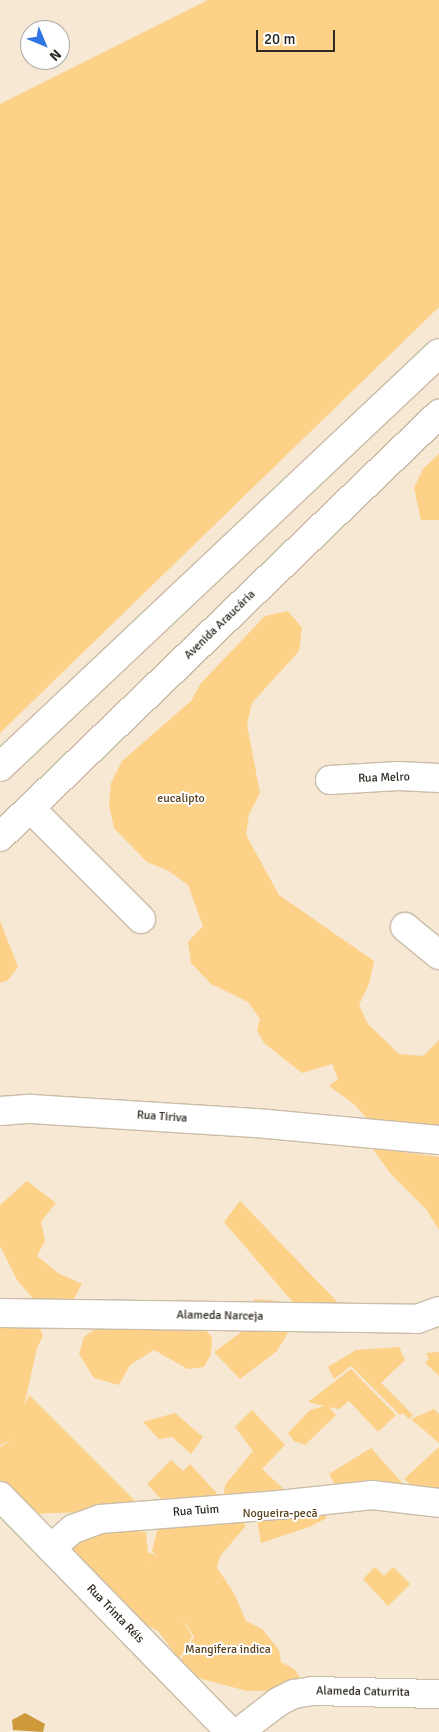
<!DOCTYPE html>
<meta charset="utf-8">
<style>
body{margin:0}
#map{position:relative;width:439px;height:1732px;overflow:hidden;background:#f6e8d3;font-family:Signika,sans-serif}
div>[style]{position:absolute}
.green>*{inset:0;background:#fdd188}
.water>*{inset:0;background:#cd993a}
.roads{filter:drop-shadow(1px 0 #cabda8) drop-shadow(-1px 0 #cabda8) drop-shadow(0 1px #cabda8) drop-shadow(0 -1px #cabda8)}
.minor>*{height:28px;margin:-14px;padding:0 14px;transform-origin:14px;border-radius:14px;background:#fff}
.tertiary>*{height:28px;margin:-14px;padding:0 14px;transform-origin:14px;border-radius:14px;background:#fff}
span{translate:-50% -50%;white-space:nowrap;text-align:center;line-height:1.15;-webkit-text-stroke:4px #fff;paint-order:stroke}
.street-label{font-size:12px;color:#2d2820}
.park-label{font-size:12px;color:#58421c}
.north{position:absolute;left:20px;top:20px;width:50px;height:50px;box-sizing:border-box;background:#fff;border:1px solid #aba9a6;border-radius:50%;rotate:135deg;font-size:14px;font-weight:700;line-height:20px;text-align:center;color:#2d2820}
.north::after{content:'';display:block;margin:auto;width:18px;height:22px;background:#3175e3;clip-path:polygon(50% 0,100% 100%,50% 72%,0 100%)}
.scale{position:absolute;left:256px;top:30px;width:79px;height:22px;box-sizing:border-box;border:2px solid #2d2820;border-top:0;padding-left:6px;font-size:15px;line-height:18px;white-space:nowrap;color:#2d2820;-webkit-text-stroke:4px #fff;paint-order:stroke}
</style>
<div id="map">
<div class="green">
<div style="clip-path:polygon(208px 0,439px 0,439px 307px,0 733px,0 104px)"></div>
<div style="clip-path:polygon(439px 454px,439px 520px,421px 520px,414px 488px,423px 469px)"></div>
<div style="clip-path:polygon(288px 611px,302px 628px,299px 651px,252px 703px,247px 725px,260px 793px,249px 814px,246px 835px,279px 895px,374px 961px,369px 984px,359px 1005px,368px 1024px,399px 1054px,423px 1056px,439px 1040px,439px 1140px,375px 1127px,354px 1104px,329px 1086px,338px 1079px,332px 1064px,302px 1073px,264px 1043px,257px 1030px,260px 1019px,248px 1002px,211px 984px,191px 963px,188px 942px,203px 926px,188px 885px,169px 871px,147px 862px,114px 828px,109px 805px,111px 783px,122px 761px,191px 701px,201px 683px,265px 616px)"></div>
<div style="clip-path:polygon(0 921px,18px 967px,8px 980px,0 983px)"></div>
<div style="clip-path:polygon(372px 1148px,439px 1157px,439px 1230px,426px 1209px,391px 1174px)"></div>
<div style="clip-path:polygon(27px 1181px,56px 1203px,41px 1222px,45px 1241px,37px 1256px,58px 1273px,82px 1284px,72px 1302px,37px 1303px,17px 1280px,0 1246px,0 1205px)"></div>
<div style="clip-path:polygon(240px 1201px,346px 1311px,297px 1307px,224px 1222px)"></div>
<div style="clip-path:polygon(255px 1299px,279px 1301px,292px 1326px,277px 1351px,240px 1379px,214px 1352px,247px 1328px,244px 1313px)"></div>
<div style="clip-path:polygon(105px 1322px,137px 1329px,174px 1323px,206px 1330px,212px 1338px,211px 1354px,204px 1367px,188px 1369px,154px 1350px,130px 1365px,119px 1385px,94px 1378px,79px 1354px,84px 1337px)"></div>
<div style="clip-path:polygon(39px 1325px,43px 1336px,37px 1348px,24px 1407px,29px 1395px,144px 1510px,26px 1514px,0 1488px,0 1447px,13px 1439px,0 1445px,0 1326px)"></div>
<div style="clip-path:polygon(399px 1347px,405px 1360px,381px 1383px,413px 1415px,409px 1419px,403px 1413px,400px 1415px,351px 1366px,334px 1379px,328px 1367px,356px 1350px)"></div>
<div style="clip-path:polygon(439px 1352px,439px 1376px,425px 1363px,429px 1359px,426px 1353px)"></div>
<div style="clip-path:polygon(351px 1369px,396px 1415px,378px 1432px,349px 1401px,339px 1409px,329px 1407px,336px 1415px,305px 1445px,294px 1441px,288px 1433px,310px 1410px,324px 1406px,308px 1402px)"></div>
<div style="clip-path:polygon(434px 1409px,439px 1414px,439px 1443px,411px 1419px)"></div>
<div style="clip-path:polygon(252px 1410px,285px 1445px,262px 1469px,290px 1495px,309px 1490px,327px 1518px,309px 1527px,261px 1543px,257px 1519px,224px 1494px,225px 1485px,253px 1451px,235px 1427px)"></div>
<div style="clip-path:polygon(175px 1413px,203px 1437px,191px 1454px,172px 1437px,159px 1439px,143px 1422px)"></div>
<div style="clip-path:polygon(439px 1447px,439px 1498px,423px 1495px,404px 1479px)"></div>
<div style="clip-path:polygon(371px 1448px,404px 1485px,341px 1495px,329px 1474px)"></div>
<div style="clip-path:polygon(171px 1460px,183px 1471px,190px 1464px,222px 1499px,170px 1509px,147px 1484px)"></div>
<div style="clip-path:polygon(244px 1519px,245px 1527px,220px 1556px,217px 1568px,234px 1593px,246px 1621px,262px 1629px,279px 1650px,281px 1662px,294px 1669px,309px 1690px,247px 1691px,195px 1677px,180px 1661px,194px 1637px,182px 1617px,192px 1637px,179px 1659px,158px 1631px,96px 1599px,62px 1542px,103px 1526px,146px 1532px,149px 1565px,148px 1552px,157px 1556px,152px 1551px,157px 1531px,174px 1520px)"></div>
<div style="clip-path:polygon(375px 1567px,384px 1576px,393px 1567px,410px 1584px,388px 1606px,363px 1579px)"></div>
</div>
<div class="water">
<div style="clip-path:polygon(25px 1713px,45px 1724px,43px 1732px,13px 1730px,12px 1720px)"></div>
</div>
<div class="roads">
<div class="minor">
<div style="left:330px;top:780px;width:68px;rotate:-3.4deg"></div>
<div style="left:398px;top:776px;width:41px;rotate:2.8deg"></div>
<div style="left:30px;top:808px;width:157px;rotate:45deg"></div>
<div style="left:405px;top:927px;width:44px;rotate:39.5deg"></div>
<div style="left:0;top:1111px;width:31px;rotate:-4deg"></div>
<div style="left:31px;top:1109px;width:236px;rotate:3.6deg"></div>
<div style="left:267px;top:1124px;width:173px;rotate:5.3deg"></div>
<div style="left:0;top:1313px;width:417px;rotate:0.8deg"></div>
<div style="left:417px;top:1319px;width:23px;rotate:-20deg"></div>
<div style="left:0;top:1496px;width:330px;rotate:45.7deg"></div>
<div style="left:51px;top:1548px;width:29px;rotate:-41deg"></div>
<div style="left:73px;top:1529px;width:29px;rotate:-20deg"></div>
<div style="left:100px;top:1519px;width:180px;rotate:-4.5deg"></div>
<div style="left:279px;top:1505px;width:94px;rotate:-6.1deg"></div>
<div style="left:372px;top:1495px;width:67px;rotate:6.8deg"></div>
<div style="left:239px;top:1732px;width:49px;rotate:-37.6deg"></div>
<div style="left:278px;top:1702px;width:18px;rotate:-27deg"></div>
<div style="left:294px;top:1694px;width:19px;rotate:-9deg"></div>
<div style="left:313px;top:1691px;width:126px;rotate:1.4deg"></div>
</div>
<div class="tertiary">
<div style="left:0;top:767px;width:603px;rotate:-43.32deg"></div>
<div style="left:0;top:837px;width:610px;rotate:-43.94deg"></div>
</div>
</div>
<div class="street-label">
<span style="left:220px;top:625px;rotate:-44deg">Avenida Araucária</span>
<span style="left:384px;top:778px;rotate:-2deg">Rua Melro</span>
<span style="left:162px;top:1117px;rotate:4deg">Rua Tiriva</span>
<span style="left:220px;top:1316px;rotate:1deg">Alameda Narceja</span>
<span style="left:196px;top:1511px;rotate:-4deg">Rua Tuim</span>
<span style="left:115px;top:1614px;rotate:46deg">Rua Trinta Réis</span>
<span style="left:363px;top:1692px;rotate:1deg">Alameda Caturrita</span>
</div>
<div class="park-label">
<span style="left:181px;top:799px">eucalipto</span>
<span style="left:280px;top:1514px">Nogueira-pecã</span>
<span style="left:228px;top:1650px">Mangifera indica</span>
</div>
<div class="north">N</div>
<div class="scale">20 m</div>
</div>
